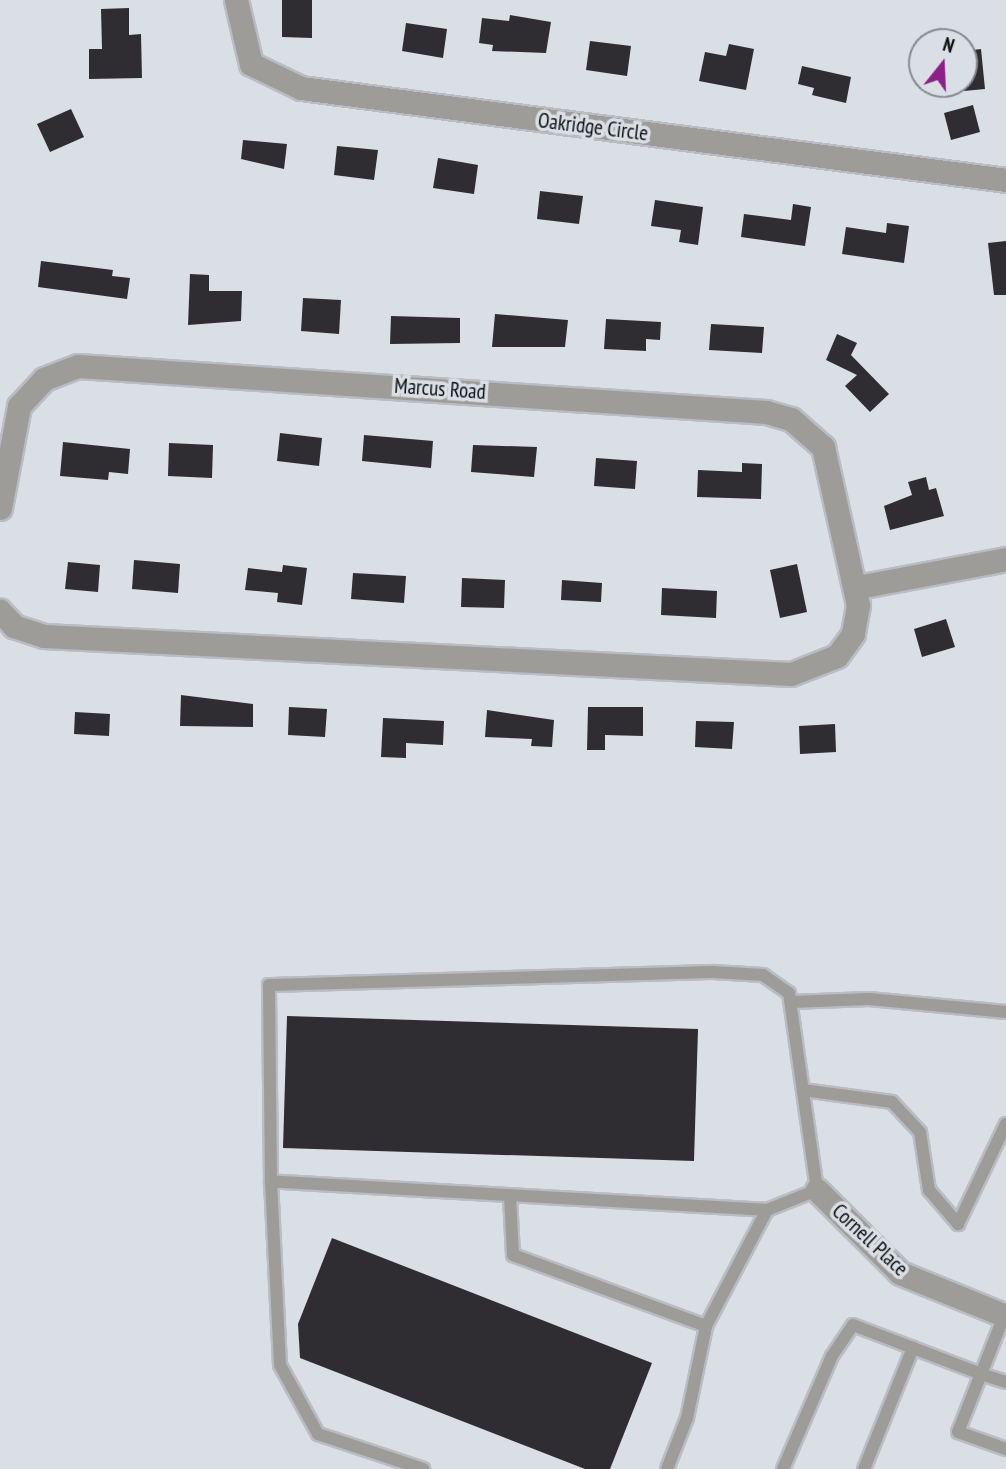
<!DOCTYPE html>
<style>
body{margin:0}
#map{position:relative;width:1006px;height:1469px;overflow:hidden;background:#dadfe5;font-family:"PT Sans Narrow",sans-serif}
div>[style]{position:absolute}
.building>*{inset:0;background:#302d32}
.roads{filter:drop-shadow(2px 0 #b9bdc3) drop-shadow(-2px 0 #b9bdc3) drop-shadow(0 2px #b9bdc3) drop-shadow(0 -2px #b9bdc3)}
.service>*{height:12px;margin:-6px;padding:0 6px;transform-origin:6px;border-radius:6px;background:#9d9c99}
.minor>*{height:23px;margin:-11.5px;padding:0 11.5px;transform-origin:11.5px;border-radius:11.5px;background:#9d9c99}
span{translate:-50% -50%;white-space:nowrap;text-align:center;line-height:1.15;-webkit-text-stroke:7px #dadfe5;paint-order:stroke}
.street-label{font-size:21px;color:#0b0d0f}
.north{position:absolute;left:908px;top:28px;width:70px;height:70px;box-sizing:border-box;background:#dadfe5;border:2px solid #878b8f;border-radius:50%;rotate:18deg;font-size:19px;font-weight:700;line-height:28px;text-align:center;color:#0b0d0f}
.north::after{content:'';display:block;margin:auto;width:24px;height:32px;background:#8b2186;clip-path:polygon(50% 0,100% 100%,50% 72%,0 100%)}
</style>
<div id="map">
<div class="building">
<div style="clip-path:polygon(282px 0,312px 0,312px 38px,282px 37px)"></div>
<div style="clip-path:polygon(129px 8px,129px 35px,141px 34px,142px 78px,89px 79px,89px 49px,102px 49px,101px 9px)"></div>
<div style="clip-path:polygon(510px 15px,551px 22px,546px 53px,492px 51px,493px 45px,479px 43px,482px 18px,509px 21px)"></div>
<div style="clip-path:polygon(406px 23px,447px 29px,443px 58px,402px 51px)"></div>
<div style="clip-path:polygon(590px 41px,631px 46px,627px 76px,586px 70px)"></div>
<div style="clip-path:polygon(729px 44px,754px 49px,746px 90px,699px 81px,705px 52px,726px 56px)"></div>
<div style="clip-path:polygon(981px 49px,985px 89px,964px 91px,964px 51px)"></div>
<div style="clip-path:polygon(802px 66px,851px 77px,846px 103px,812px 95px,814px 88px,798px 84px)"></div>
<div style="clip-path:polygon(973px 105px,980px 132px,951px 140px,944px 113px)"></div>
<div style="clip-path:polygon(71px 109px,84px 137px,50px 152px,37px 124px)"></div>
<div style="clip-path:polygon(243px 140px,287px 144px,284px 169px,241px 159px)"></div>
<div style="clip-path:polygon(337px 146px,378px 150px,374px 180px,334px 175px)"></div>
<div style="clip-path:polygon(438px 158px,478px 165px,474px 194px,433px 188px)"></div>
<div style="clip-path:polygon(540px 191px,583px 196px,579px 224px,537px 219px)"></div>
<div style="clip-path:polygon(655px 200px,703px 207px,698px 245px,679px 242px,681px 230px,651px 226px)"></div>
<div style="clip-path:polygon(793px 204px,811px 207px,805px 246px,741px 237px,744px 214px,791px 220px)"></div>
<div style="clip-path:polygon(887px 223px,909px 226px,904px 263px,842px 254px,846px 227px,886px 233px)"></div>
<div style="clip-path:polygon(1006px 241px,1006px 295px,994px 295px,988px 243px)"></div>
<div style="clip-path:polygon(41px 261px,113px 270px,112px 276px,130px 278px,127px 299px,38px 287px)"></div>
<div style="clip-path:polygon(190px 274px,209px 275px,209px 291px,242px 291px,241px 321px,188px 325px)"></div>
<div style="clip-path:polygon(303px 298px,341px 300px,339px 334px,301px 331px)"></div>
<div style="clip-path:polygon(495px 314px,568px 320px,565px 347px,492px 347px)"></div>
<div style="clip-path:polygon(391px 316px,460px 318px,460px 343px,390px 344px)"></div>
<div style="clip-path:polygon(606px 319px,661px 322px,660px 340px,646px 339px,646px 351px,604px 349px)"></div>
<div style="clip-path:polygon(711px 324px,764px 327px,762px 353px,709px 350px)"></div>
<div style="clip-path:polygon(837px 334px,857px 343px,851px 355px,889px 394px,870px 412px,845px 386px,857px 375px,826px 360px)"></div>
<div style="clip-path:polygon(280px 433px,322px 438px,319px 466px,277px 461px)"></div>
<div style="clip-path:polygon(364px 435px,433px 441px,431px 468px,362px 461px)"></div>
<div style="clip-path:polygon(63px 442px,130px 449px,128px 474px,109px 472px,108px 480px,60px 476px)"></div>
<div style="clip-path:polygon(169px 443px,213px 445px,212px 478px,168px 476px)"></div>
<div style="clip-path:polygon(473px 445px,537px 447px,534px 477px,471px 472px)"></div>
<div style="clip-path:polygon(596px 458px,637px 461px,635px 489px,594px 486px)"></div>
<div style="clip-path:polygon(742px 463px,762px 464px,761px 499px,697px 497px,698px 470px,742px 472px)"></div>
<div style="clip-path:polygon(926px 477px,929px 490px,936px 488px,944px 516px,890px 530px,884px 506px,912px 495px,908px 482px)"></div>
<div style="clip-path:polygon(134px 560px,180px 564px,178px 593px,132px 589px)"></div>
<div style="clip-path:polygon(68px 562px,100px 565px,98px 592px,65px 589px)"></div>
<div style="clip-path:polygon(797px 564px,807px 612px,780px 618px,770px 570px)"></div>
<div style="clip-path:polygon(283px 565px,307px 568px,302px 605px,277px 602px,278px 593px,245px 590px,248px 568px,282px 572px)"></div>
<div style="clip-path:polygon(353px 573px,406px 576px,404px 603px,351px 599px)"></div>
<div style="clip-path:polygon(462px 578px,505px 580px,504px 608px,461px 607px)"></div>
<div style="clip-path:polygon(562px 580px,602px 583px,601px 602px,561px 600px)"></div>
<div style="clip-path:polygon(662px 588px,717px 591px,716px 618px,661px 615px)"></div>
<div style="clip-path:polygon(946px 619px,955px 647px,922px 657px,914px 629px)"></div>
<div style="clip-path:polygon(181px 695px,253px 704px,253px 727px,180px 726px)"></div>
<div style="clip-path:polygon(289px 707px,327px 709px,325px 737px,288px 735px)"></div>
<div style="clip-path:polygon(588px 707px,643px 707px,643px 736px,605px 735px,605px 750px,587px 750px)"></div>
<div style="clip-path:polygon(487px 710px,554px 720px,552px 747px,531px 746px,532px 739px,485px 737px)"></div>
<div style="clip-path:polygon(75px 712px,110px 714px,109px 736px,74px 734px)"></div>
<div style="clip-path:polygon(383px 718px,444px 721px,443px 745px,406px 743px,406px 758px,381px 757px)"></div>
<div style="clip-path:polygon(696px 721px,734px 722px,732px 749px,695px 747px)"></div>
<div style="clip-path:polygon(835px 724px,836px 752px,800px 754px,799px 726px)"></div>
<div style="clip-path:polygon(287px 1016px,698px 1029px,694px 1161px,283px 1148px)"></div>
<div style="clip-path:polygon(332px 1238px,652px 1363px,610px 1469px,585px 1469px,300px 1358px,298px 1324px)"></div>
</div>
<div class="roads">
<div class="service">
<div style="left:713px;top:972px;width:50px;rotate:3.4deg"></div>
<div style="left:763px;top:975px;width:32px;rotate:35deg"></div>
<div style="left:789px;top:993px;width:199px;rotate:81.9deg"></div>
<div style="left:817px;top:1190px;width:54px;rotate:158.2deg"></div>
<div style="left:767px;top:1210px;width:497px;rotate:-176.7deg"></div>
<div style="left:271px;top:1181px;width:196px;rotate:-90.6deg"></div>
<div style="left:269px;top:985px;width:444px;rotate:-1.7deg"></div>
<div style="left:791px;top:1002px;width:78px;rotate:-2.2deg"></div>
<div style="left:869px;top:999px;width:138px;rotate:5.4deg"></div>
<div style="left:803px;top:1090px;width:90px;rotate:7.7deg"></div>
<div style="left:892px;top:1102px;width:41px;rotate:47deg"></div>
<div style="left:920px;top:1132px;width:59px;rotate:81.2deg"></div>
<div style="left:929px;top:1190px;width:45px;rotate:49.5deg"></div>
<div style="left:958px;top:1224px;width:111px;rotate:-64.4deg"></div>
<div style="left:271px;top:1181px;width:184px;rotate:87.2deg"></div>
<div style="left:280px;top:1365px;width:79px;rotate:61.2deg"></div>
<div style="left:318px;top:1434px;width:111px;rotate:18.4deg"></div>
<div style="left:510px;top:1196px;width:59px;rotate:87.1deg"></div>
<div style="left:513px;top:1255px;width:206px;rotate:20.2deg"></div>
<div style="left:706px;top:1326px;width:131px;rotate:-62.3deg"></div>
<div style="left:1004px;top:1316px;width:62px;rotate:111.6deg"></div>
<div style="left:981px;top:1374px;width:26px;rotate:18deg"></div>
<div style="left:667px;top:1469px;width:55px;rotate:-68.6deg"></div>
<div style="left:687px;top:1418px;width:94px;rotate:-78.3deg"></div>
<div style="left:783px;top:1469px;width:123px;rotate:-66.6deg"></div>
<div style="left:832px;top:1356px;width:37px;rotate:-56deg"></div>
<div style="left:853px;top:1325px;width:137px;rotate:20.9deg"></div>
<div style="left:981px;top:1374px;width:62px;rotate:111.6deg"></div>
<div style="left:958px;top:1432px;width:51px;rotate:19.5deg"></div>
<div style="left:864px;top:1469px;width:131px;rotate:-68deg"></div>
</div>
<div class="minor">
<div style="left:236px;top:0;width:66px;rotate:76.8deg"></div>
<div style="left:251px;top:64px;width:55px;rotate:25.6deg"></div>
<div style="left:301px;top:88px;width:711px;rotate:7.43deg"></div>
<div style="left:0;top:508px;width:104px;rotate:-79.4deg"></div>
<div style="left:19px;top:406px;width:37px;rotate:-47deg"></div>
<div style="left:44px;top:379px;width:36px;rotate:-21deg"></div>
<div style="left:78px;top:366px;width:690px;rotate:3.83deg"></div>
<div style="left:766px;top:412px;width:26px;rotate:16deg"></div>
<div style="left:791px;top:419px;width:43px;rotate:41.2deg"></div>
<div style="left:823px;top:447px;width:162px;rotate:77.5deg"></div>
<div style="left:858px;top:605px;width:29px;rotate:100deg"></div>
<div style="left:853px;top:634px;width:27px;rotate:126deg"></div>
<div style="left:837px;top:656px;width:49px;rotate:158.6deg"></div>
<div style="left:791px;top:674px;width:748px;rotate:-177.09deg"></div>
<div style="left:44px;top:636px;width:32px;rotate:-162deg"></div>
<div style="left:14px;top:626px;width:21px;rotate:-133deg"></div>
<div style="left:858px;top:587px;width:151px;rotate:-10.7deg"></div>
<div style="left:817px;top:1190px;width:117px;rotate:45deg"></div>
<div style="left:900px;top:1273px;width:114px;rotate:22.1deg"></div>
</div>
</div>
<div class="street-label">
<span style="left:593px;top:127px;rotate:7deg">Oakridge Circle</span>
<span style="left:440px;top:389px;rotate:4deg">Marcus Road</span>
<span style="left:870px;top:1240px;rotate:43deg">Cornell Place</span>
</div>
<div class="north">N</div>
</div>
